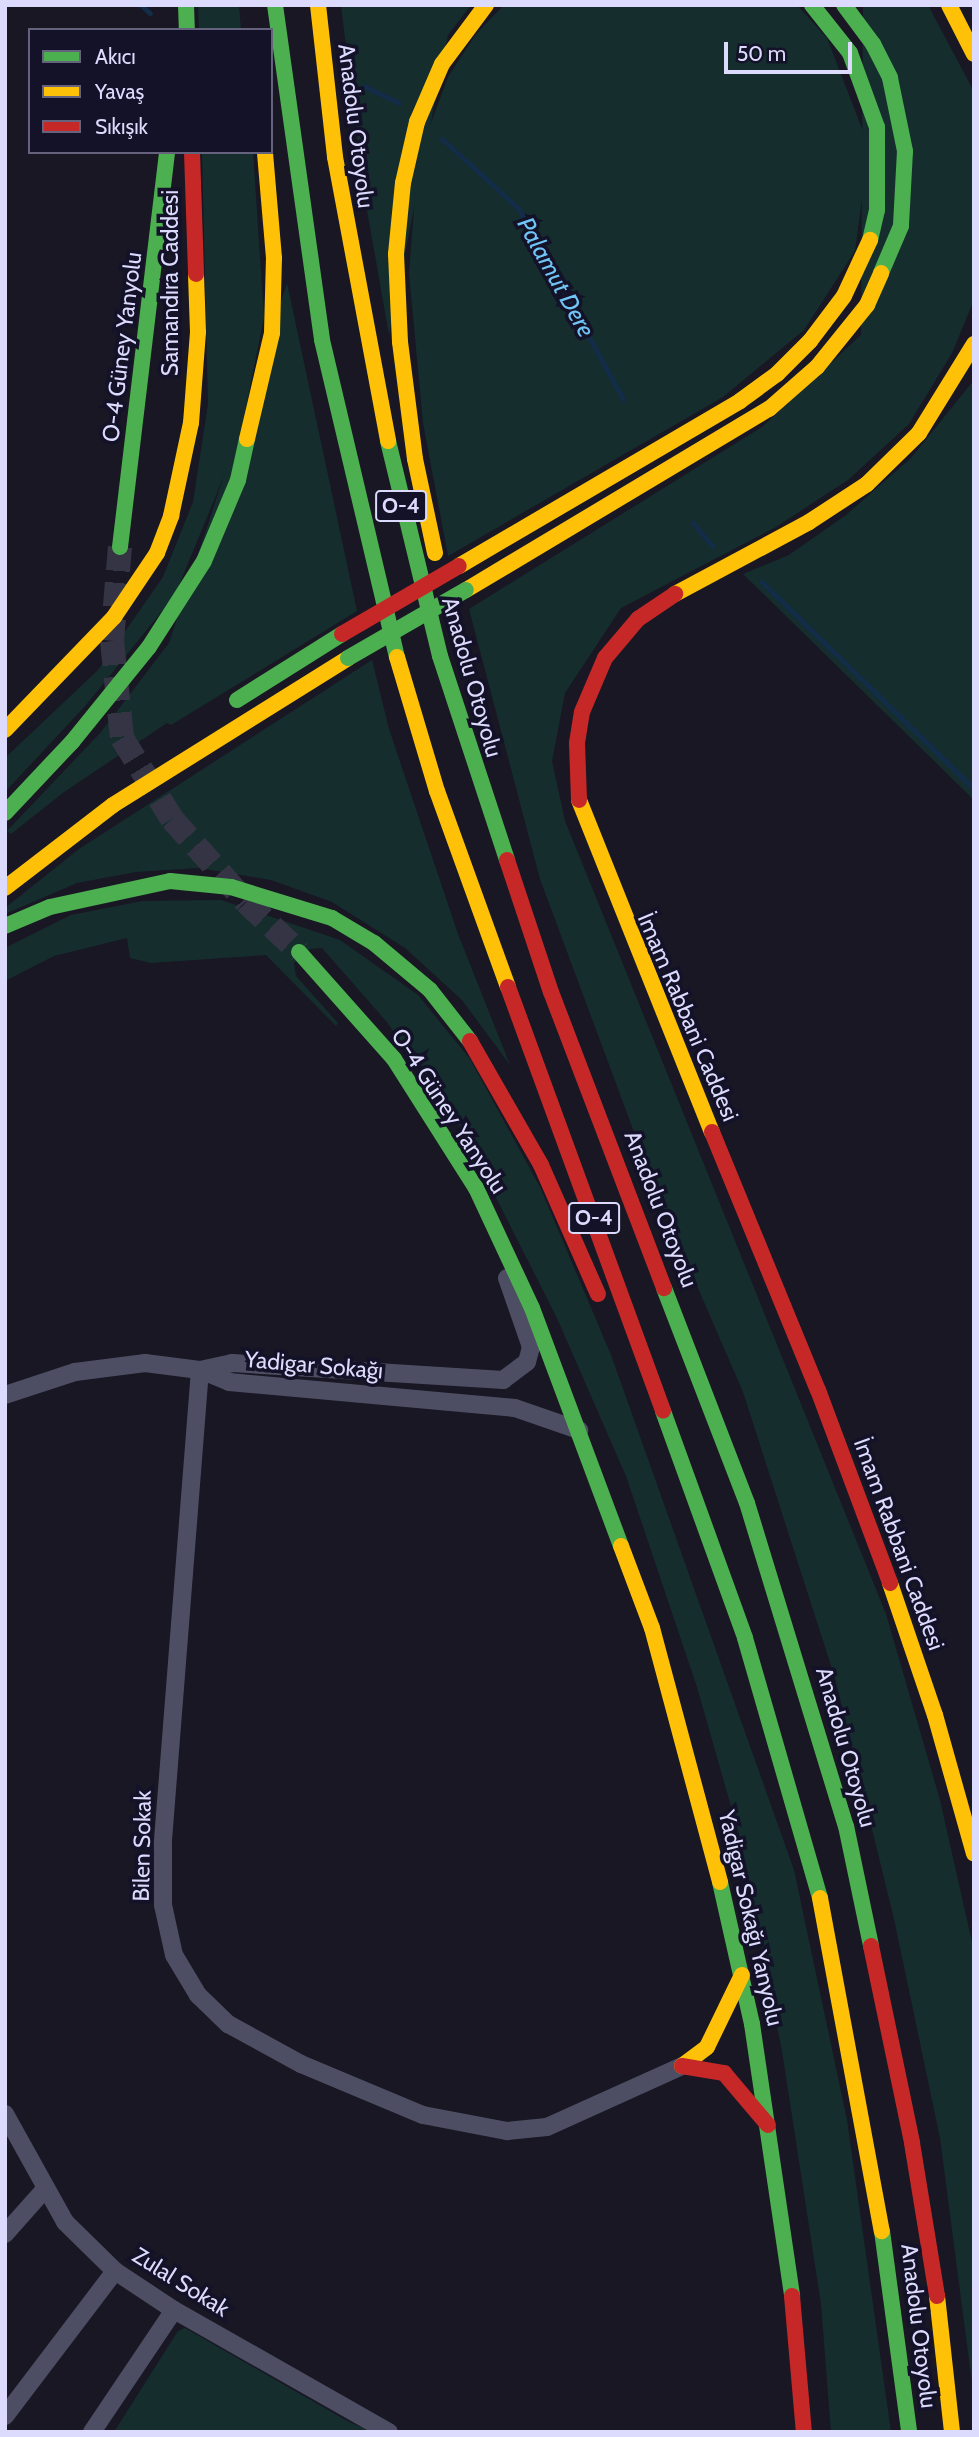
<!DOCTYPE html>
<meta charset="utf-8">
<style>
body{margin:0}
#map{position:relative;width:979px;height:2437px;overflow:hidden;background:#181723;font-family:Cabin,sans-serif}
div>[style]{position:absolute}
.green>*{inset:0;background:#152e2d}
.stream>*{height:5px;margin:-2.5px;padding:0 2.5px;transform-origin:2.5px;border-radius:2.5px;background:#132c48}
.secondary-tunnel>*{height:24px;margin-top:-12px;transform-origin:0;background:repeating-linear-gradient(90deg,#353444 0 24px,transparent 0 36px)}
.street>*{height:18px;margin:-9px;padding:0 9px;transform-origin:9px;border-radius:9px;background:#4d4e63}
.fast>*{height:16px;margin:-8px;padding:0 8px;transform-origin:8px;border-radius:8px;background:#4caf50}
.slow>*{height:16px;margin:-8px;padding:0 8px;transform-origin:8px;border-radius:8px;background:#ffc107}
.jam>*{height:16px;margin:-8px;padding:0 8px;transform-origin:8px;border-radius:8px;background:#c62828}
.fast-bridge>*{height:16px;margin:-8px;padding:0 8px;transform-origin:8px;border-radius:8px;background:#4caf50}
.jam-bridge>*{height:16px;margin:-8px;padding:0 8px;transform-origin:8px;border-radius:8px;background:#c62828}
span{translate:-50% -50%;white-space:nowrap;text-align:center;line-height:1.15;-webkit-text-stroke:7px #141228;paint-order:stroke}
.shield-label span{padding:2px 5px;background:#141228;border:2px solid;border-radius:5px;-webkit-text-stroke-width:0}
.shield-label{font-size:21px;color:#dcdbfd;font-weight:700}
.street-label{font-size:23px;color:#dcdbfd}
.water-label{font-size:24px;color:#70c5f6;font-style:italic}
.frame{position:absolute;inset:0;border:7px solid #dcdbfd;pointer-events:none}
.legend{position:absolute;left:28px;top:28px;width:245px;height:126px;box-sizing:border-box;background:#141228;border:2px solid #64627d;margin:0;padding:9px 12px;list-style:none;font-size:21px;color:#dcdbfd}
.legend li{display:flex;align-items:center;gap:14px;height:35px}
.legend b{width:35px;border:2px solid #64627d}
.scale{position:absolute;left:724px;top:42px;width:128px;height:32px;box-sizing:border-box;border:4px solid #dcdbfd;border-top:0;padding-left:9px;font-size:21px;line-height:24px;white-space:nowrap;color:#dcdbfd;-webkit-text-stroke:5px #141228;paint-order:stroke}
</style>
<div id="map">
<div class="green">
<div style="clip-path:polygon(198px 5px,239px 5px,241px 30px,199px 30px)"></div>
<div style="clip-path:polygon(341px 5px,471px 5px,448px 35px,389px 335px,363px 187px)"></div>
<div style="clip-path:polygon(504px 5px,797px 5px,827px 38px,869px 147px,855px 251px,804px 330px,723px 397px,448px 556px,423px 423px,409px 273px,418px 158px,448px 77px,476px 34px)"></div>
<div style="clip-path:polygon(863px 5px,928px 5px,972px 88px,974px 300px,952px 353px,909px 424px,848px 480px,776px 527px,621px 608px,565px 693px,552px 761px,565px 821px,886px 1614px,940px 1800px,974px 1951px,974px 2398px,940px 2138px,894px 1919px,835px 1678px,743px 1392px,656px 1191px,540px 879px,469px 609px,762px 427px,861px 335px)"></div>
<div style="clip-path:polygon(202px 152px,253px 152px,264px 317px,240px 437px,175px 595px,86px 705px,5px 792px,5px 758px,98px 670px,163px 577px,193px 502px,208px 404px)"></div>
<div style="clip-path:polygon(287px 283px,357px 611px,171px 725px,167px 723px,64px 792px,11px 834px,7px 831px,101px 732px,169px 643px)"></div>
<div style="clip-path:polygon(974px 380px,974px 800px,743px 574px,789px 555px,846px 515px,911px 458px)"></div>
<div style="clip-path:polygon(372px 660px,389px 729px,458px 934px,510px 1065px,462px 1000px,405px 948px,332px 902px,271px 880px,199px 868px,136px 872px,77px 883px,5px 914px,5px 908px,79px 849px)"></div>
<div style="clip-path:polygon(221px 900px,340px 940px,418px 995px,470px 1059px,540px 1187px,611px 1355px,794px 1870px,847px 2120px,891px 2432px,831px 2432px,821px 2304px,782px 2051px,740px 1838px,697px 1687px,626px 1476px,557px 1318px,454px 1115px,386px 1021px,322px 948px,310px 949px,294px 963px,296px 976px,338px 1023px,336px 1026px,266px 955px,151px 963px,130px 958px,127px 938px,54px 956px,5px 981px,5px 948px,71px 915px,142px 901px)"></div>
<div style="clip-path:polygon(185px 2328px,349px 2422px,373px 2432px,114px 2432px,178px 2331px)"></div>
</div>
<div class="stream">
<div style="left:141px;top:5px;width:12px;rotate:42deg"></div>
<div style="left:364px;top:86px;width:39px;rotate:26deg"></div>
<div style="left:442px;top:139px;width:103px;rotate:42.2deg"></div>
<div style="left:518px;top:208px;width:218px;rotate:61.2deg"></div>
<div style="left:693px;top:523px;width:30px;rotate:50deg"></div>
<div style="left:762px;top:582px;width:296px;rotate:44.3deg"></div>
</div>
<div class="secondary-tunnel">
<div style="left:120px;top:547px;width:94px;rotate:94.9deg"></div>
<div style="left:112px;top:641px;width:98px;rotate:84.1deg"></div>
<div style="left:122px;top:738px;width:95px;rotate:58.3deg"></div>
<div style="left:172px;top:819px;width:111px;rotate:48.3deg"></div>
<div style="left:246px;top:902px;width:73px;rotate:43.3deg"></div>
</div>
<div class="street">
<div style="left:200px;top:1370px;width:476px;rotate:94.5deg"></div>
<div style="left:163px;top:1845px;width:60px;rotate:90deg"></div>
<div style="left:163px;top:1905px;width:51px;rotate:77.6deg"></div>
<div style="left:174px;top:1955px;width:47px;rotate:59deg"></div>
<div style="left:198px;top:1995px;width:42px;rotate:44deg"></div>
<div style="left:228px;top:2024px;width:83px;rotate:28.7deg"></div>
<div style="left:301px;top:2064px;width:132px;rotate:22.7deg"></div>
<div style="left:423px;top:2115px;width:86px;rotate:10.8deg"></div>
<div style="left:507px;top:2131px;width:40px;rotate:-5.7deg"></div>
<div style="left:547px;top:2127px;width:148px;rotate:-24.3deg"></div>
<div style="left:200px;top:1370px;width:33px;rotate:-12deg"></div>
<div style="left:232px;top:1363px;width:272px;rotate:3.6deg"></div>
<div style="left:503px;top:1380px;width:30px;rotate:-37deg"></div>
<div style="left:527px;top:1362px;width:16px;rotate:-75deg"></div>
<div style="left:531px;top:1347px;width:73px;rotate:-109.2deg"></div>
<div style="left:5px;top:1395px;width:74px;rotate:-18.2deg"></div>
<div style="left:75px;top:1372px;width:71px;rotate:-7.3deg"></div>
<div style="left:145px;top:1363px;width:55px;rotate:7.3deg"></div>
<div style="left:200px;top:1370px;width:31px;rotate:22deg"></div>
<div style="left:229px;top:1382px;width:287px;rotate:5.2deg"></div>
<div style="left:515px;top:1408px;width:68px;rotate:19deg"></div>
<div style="left:5px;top:2114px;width:124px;rotate:60.9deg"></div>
<div style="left:65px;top:2222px;width:70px;rotate:44.4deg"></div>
<div style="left:115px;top:2271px;width:71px;rotate:33.5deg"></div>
<div style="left:174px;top:2310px;width:247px;rotate:29.6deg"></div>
<div style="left:5px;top:2234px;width:60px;rotate:-48.4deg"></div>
<div style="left:5px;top:2416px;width:182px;rotate:-52.8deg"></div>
<div style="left:92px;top:2432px;width:147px;rotate:-56.1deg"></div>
</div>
<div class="fast">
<div style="left:186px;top:5px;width:25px;rotate:88deg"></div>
<div style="left:275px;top:5px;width:338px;rotate:82deg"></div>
<div style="left:322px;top:340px;width:326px;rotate:76.7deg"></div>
<div style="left:812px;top:5px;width:61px;rotate:51.6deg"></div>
<div style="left:850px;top:53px;width:79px;rotate:70deg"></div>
<div style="left:877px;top:127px;width:83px;rotate:90deg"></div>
<div style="left:877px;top:210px;width:31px;rotate:103deg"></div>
<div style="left:844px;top:5px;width:49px;rotate:53.4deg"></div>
<div style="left:873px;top:44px;width:38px;rotate:63deg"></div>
<div style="left:890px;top:78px;width:75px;rotate:78.4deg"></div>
<div style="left:905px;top:151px;width:75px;rotate:93.1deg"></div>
<div style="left:901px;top:226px;width:51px;rotate:113.1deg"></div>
<div style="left:388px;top:441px;width:221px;rotate:76.4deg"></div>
<div style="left:440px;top:656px;width:215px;rotate:71.8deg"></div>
<div style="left:120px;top:547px;width:398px;rotate:-83.2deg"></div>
<div style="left:237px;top:700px;width:124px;rotate:-32.2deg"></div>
<div style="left:5px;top:813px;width:98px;rotate:-46.7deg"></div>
<div style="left:72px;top:742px;width:122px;rotate:-51deg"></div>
<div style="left:149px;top:647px;width:102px;rotate:-57.4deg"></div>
<div style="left:204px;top:561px;width:88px;rotate:-67.2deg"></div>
<div style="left:238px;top:480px;width:42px;rotate:-77.6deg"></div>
<div style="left:5px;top:926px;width:49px;rotate:-22.9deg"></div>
<div style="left:50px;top:907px;width:123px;rotate:-12.2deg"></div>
<div style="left:170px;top:881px;width:61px;rotate:5.6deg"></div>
<div style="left:231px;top:887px;width:106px;rotate:17.1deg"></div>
<div style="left:332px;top:918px;width:49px;rotate:30.8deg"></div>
<div style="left:374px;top:943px;width:73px;rotate:40deg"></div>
<div style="left:430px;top:990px;width:65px;rotate:51.9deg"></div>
<div style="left:299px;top:952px;width:143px;rotate:48.4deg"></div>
<div style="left:394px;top:1059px;width:153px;rotate:57.6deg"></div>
<div style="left:476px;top:1188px;width:132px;rotate:65deg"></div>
<div style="left:532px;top:1308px;width:254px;rotate:69.5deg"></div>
<div style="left:664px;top:1288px;width:230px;rotate:68.9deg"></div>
<div style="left:747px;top:1503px;width:338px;rotate:73deg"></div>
<div style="left:846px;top:1826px;width:123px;rotate:78.2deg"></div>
<div style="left:663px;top:1411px;width:241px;rotate:70.1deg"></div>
<div style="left:745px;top:1638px;width:271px;rotate:73.9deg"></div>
<div style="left:720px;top:1882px;width:146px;rotate:77.3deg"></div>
<div style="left:752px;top:2024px;width:275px;rotate:81.6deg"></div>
<div style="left:882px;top:2231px;width:203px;rotate:82.3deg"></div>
</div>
<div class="slow">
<div style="left:318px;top:5px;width:153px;rotate:83.6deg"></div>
<div style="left:335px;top:157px;width:289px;rotate:79.4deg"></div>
<div style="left:949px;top:5px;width:55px;rotate:63deg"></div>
<div style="left:247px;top:439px;width:109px;rotate:-76.7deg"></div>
<div style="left:272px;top:333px;width:75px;rotate:-88.5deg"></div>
<div style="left:274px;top:258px;width:106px;rotate:-94.9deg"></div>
<div style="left:435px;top:553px;width:96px;rotate:-102deg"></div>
<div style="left:415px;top:459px;width:118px;rotate:-97.3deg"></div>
<div style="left:400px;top:342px;width:88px;rotate:-92.6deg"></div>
<div style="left:396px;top:254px;width:71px;rotate:-84.4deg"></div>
<div style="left:403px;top:183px;width:63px;rotate:-77.1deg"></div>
<div style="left:417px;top:122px;width:63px;rotate:-66.7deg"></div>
<div style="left:442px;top:64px;width:74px;rotate:-53.3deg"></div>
<div style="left:459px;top:566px;width:326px;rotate:-30.4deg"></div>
<div style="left:740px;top:401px;width:46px;rotate:-36.1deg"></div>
<div style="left:777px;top:374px;width:47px;rotate:-45deg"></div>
<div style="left:810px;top:341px;width:56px;rotate:-52.9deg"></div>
<div style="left:844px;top:296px;width:62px;rotate:-65.1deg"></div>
<div style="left:466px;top:590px;width:353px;rotate:-30.9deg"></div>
<div style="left:769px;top:409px;width:64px;rotate:-41.2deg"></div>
<div style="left:817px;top:367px;width:80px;rotate:-51.1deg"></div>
<div style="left:867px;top:305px;width:35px;rotate:-66deg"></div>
<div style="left:675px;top:594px;width:152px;rotate:-28.2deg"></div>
<div style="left:809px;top:522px;width:69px;rotate:-33.2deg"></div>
<div style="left:867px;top:484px;width:73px;rotate:-44.4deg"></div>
<div style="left:919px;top:433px;width:105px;rotate:-58.3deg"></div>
<div style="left:397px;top:657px;width:140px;rotate:73.4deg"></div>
<div style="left:437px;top:791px;width:208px;rotate:70.1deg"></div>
<div style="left:5px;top:730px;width:157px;rotate:-46deg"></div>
<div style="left:114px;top:617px;width:77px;rotate:-56.1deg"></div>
<div style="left:157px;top:553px;width:40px;rotate:-69deg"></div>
<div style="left:171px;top:516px;width:95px;rotate:-77.9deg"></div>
<div style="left:191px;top:423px;width:91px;rotate:-85.6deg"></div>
<div style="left:198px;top:332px;width:58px;rotate:-92deg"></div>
<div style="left:579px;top:800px;width:358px;rotate:68.2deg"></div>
<div style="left:5px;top:888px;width:136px;rotate:-37.5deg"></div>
<div style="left:113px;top:805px;width:277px;rotate:-32deg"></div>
<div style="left:621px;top:1546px;width:88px;rotate:69.3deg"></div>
<div style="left:652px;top:1628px;width:263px;rotate:75deg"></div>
<div style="left:890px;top:1583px;width:139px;rotate:71.2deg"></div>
<div style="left:935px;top:1715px;width:144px;rotate:74.3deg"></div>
<div style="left:820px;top:1898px;width:339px;rotate:79.5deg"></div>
<div style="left:682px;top:2066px;width:31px;rotate:-37deg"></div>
<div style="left:707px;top:2047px;width:80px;rotate:-64.1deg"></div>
<div style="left:937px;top:2296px;width:137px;rotate:83.7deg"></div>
</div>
<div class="jam">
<div style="left:192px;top:152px;width:122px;rotate:88.1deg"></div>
<div style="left:579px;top:800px;width:57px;rotate:-92deg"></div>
<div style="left:577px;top:743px;width:31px;rotate:-81deg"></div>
<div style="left:582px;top:712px;width:59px;rotate:-66.9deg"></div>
<div style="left:605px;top:658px;width:51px;rotate:-49.8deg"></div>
<div style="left:638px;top:619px;width:45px;rotate:-34deg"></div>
<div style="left:507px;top:860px;width:139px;rotate:71.6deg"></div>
<div style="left:551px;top:992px;width:317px;rotate:69.1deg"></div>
<div style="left:508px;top:987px;width:451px;rotate:69.9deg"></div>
<div style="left:470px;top:1041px;width:143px;rotate:60.2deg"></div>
<div style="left:541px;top:1165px;width:141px;rotate:66.2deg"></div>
<div style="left:712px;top:1132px;width:279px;rotate:67.7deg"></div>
<div style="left:818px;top:1390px;width:206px;rotate:69.5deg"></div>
<div style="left:871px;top:1946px;width:201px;rotate:78.2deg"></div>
<div style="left:912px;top:2143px;width:155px;rotate:80.7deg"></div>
<div style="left:682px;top:2066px;width:43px;rotate:9.5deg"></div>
<div style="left:724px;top:2073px;width:68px;rotate:49.8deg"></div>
<div style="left:792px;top:2296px;width:137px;rotate:85deg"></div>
</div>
<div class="fast-bridge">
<div style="left:348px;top:658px;width:136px;rotate:-30deg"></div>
</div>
<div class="jam-bridge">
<div style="left:342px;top:634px;width:135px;rotate:-30.2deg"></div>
</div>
<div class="shield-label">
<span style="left:401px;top:506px">O-4</span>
<span style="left:594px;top:1218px">O-4</span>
</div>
<div class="street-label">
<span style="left:356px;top:126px;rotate:83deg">Anadolu Otoyolu</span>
<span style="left:170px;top:283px;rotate:-90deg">Samandıra Caddesi</span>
<span style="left:122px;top:347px;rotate:-83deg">O-4 Güney Yanyolu</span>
<span style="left:472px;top:677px;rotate:74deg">Anadolu Otoyolu</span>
<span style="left:688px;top:1017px;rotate:67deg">İmam Rabbani Caddesi</span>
<span style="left:449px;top:1111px;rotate:57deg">O-4 Güney Yanyolu</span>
<span style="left:661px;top:1209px;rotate:69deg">Anadolu Otoyolu</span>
<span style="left:314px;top:1365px;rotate:5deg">Yadigar Sokağı</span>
<span style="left:899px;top:1544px;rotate:70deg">İmam Rabbani Caddesi</span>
<span style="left:846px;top:1747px;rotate:74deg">Anadolu Otoyolu</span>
<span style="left:142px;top:1846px;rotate:-89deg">Bilen Sokak</span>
<span style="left:751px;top:1918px;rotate:77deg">Yadigar Sokağı Yanyolu</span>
<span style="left:181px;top:2282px;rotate:32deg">Zulal Sokak</span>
<span style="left:919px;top:2326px;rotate:83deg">Anadolu Otoyolu</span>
</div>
<div class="water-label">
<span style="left:556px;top:277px;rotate:61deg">Palamut Dere</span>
</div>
<div class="frame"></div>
<ul class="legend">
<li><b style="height:9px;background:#4caf50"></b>Akıcı</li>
<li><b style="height:9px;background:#ffc107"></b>Yavaş</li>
<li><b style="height:9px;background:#c62828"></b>Sıkışık</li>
</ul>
<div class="scale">50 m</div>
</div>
